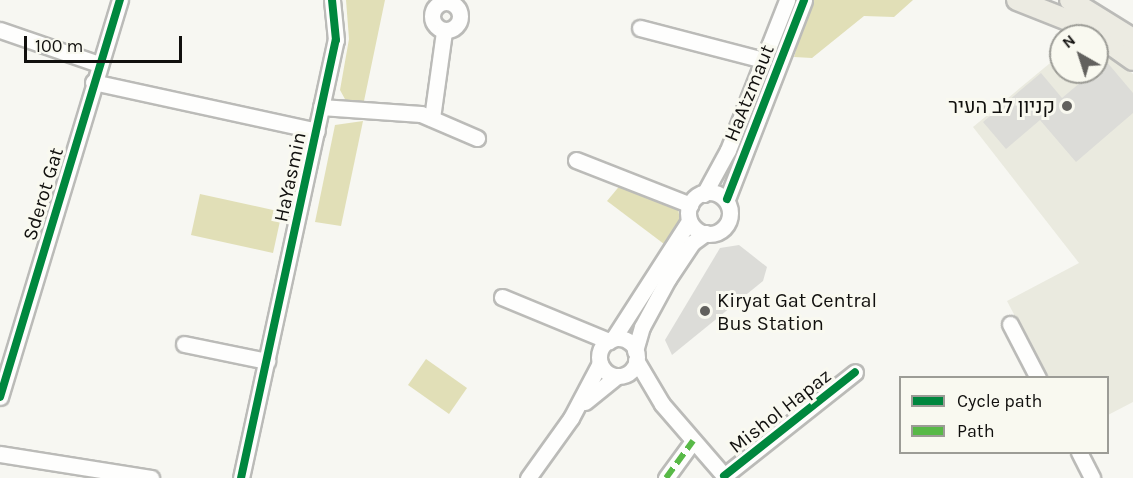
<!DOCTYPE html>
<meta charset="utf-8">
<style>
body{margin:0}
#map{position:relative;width:1133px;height:478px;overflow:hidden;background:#f7f7f2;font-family:Karla,Heebo,sans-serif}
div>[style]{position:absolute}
.built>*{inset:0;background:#eaeadf}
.green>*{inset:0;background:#e1dfb7}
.building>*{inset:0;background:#dcdcd8}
.roads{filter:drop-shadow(2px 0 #bbbbb8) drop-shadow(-2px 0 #bbbbb8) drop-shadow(0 2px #bbbbb8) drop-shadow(0 -2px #bbbbb8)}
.minor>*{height:15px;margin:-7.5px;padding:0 7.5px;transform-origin:7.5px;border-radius:7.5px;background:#fefefd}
.minor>.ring{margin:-7.5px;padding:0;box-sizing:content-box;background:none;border:15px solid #fefefd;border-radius:50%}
.major>*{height:20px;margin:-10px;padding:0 10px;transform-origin:10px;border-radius:10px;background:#ecebe2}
.quiet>*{height:6px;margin-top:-3px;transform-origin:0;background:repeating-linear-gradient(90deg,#58b947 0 12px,transparent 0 18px)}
.cycleway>*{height:8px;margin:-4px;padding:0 4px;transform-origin:4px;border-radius:4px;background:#00873e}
.dots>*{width:16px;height:16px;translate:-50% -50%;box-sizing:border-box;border:3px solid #f9f9f0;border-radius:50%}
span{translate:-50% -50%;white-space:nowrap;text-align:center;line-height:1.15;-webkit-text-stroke:6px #f9f9f0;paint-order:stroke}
.street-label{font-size:20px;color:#11100e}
.poi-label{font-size:20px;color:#11100e}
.right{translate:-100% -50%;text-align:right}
.left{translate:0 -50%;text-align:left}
.legend{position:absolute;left:899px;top:376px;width:210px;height:78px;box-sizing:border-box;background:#f9f9f0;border:2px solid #9c9c96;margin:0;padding:8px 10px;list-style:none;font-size:18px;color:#11100e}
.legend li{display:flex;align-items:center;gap:12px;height:30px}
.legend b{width:30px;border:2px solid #9c9c96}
.north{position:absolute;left:1049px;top:24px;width:60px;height:60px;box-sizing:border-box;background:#f9f9f0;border:2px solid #9c9c96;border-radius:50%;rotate:321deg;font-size:16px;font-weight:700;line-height:24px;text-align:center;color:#11100e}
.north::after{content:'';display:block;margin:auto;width:21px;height:27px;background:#62615e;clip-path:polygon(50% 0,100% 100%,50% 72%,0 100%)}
.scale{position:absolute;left:24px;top:36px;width:158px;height:27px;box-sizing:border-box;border:3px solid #11100e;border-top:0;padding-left:8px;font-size:18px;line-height:21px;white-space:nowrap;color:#11100e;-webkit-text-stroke:4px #f9f9f0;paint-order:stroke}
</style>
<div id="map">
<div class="built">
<div style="clip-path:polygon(1097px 51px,1111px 53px,1133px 74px,1133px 402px,1108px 415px,1108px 378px,1047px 377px,1007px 301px,1079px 263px,973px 127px,1061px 54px,1061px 72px,1097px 72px)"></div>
</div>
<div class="green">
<div style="clip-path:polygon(346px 0,385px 0,364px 101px,346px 101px,340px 90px,349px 39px)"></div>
<div style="clip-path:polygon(811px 0,913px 0,894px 17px,864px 16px,812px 58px,794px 57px)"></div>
<div style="clip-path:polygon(363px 121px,341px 226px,315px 222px,335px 125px)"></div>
<div style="clip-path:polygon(622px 183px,677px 203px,681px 226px,668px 247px,607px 201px)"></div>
<div style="clip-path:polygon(200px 194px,282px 212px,273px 253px,191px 235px)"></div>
<div style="clip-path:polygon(426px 359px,467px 388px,449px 414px,408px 385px)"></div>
</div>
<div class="building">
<div style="clip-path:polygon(1106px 61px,1133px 93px,1133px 113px,1076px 162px,1040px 120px,1006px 149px,983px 122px,1041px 73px,1062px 98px)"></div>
<div style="clip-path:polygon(739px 245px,767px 267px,763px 281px,672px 355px,665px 340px,720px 248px)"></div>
</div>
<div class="roads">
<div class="minor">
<div class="ring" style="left:432px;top:2px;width:13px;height:13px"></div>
<div style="left:640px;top:28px;width:128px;rotate:14.5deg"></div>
<div style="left:0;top:30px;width:105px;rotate:19deg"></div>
<div style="left:93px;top:82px;width:229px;rotate:12.3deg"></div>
<div style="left:321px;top:107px;width:100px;rotate:4deg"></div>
<div style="left:421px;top:114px;width:61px;rotate:23.2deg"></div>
<div style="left:432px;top:118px;width:88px;rotate:-82.1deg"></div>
<div style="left:576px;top:160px;width:123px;rotate:21.4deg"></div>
<div class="ring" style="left:688px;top:192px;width:27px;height:27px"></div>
<div style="left:704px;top:194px;width:50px;rotate:-61.4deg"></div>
<div style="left:728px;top:150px;width:161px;rotate:-68.5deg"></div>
<div style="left:727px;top:199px;width:213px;rotate:-68.8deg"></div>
<div style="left:502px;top:297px;width:116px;rotate:22.4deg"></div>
<div style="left:1010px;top:324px;width:61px;rotate:62.6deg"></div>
<div class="ring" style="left:599px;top:338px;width:23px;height:23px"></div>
<div style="left:613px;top:339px;width:140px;rotate:-57.2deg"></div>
<div style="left:184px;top:344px;width:85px;rotate:11.6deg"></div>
<div style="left:635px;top:351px;width:25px;rotate:-74deg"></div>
<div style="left:642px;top:327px;width:55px;rotate:-61.6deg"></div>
<div style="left:668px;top:279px;width:43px;rotate:-56.3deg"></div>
<div style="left:692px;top:243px;width:17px;rotate:-36deg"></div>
<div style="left:636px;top:360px;width:51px;rotate:59.4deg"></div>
<div style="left:662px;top:404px;width:98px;rotate:49.1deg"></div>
<div style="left:0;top:397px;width:415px;rotate:-73.2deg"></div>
<div style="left:585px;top:402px;width:41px;rotate:-39.1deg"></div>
<div style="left:1079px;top:452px;width:29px;rotate:63deg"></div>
<div style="left:0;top:454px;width:153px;rotate:9deg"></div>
<div style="left:724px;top:476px;width:167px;rotate:-38.4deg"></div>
<div style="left:241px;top:478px;width:448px;rotate:-77.8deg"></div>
<div style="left:336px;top:40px;width:40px;rotate:-95.7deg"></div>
<div style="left:528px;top:478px;width:74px;rotate:-54.4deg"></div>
<div style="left:571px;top:418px;width:62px;rotate:-62.2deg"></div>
<div style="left:666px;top:478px;width:46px;rotate:-53.9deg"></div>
</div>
<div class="major">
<div style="left:1017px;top:0;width:76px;rotate:21.5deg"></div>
<div style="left:1088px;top:28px;width:55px;rotate:35.4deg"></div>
<div style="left:1070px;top:0;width:74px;rotate:31.8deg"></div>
</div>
</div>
<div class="quiet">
<div style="left:666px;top:478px;width:46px;rotate:-53.9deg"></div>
</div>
<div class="cycleway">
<div style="left:727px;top:199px;width:213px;rotate:-68.8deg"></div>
<div style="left:0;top:397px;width:415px;rotate:-73.2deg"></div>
<div style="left:724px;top:476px;width:167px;rotate:-38.4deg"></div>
<div style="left:241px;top:478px;width:448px;rotate:-77.8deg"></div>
<div style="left:336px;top:40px;width:40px;rotate:-95.7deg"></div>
</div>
<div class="dots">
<div style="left:1067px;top:106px;background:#62615e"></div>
<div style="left:705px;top:311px;background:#62615e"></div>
</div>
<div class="street-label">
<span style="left:749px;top:93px;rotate:-68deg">HaAtzmaut</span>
<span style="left:290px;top:177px;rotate:-78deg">HaYasmin</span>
<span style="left:43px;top:194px;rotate:-73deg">Sderot Gat</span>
<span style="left:780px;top:411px;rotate:-38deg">Mishol Hapaz</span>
</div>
<div class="poi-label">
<span class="right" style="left:1055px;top:106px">קניון לב העיר</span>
<span class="left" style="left:717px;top:312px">Kiryat Gat Central<br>Bus Station</span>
</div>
<ul class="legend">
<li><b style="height:8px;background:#00873e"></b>Cycle path</li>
<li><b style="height:8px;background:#58b947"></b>Path</li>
</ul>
<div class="north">N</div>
<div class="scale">100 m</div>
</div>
